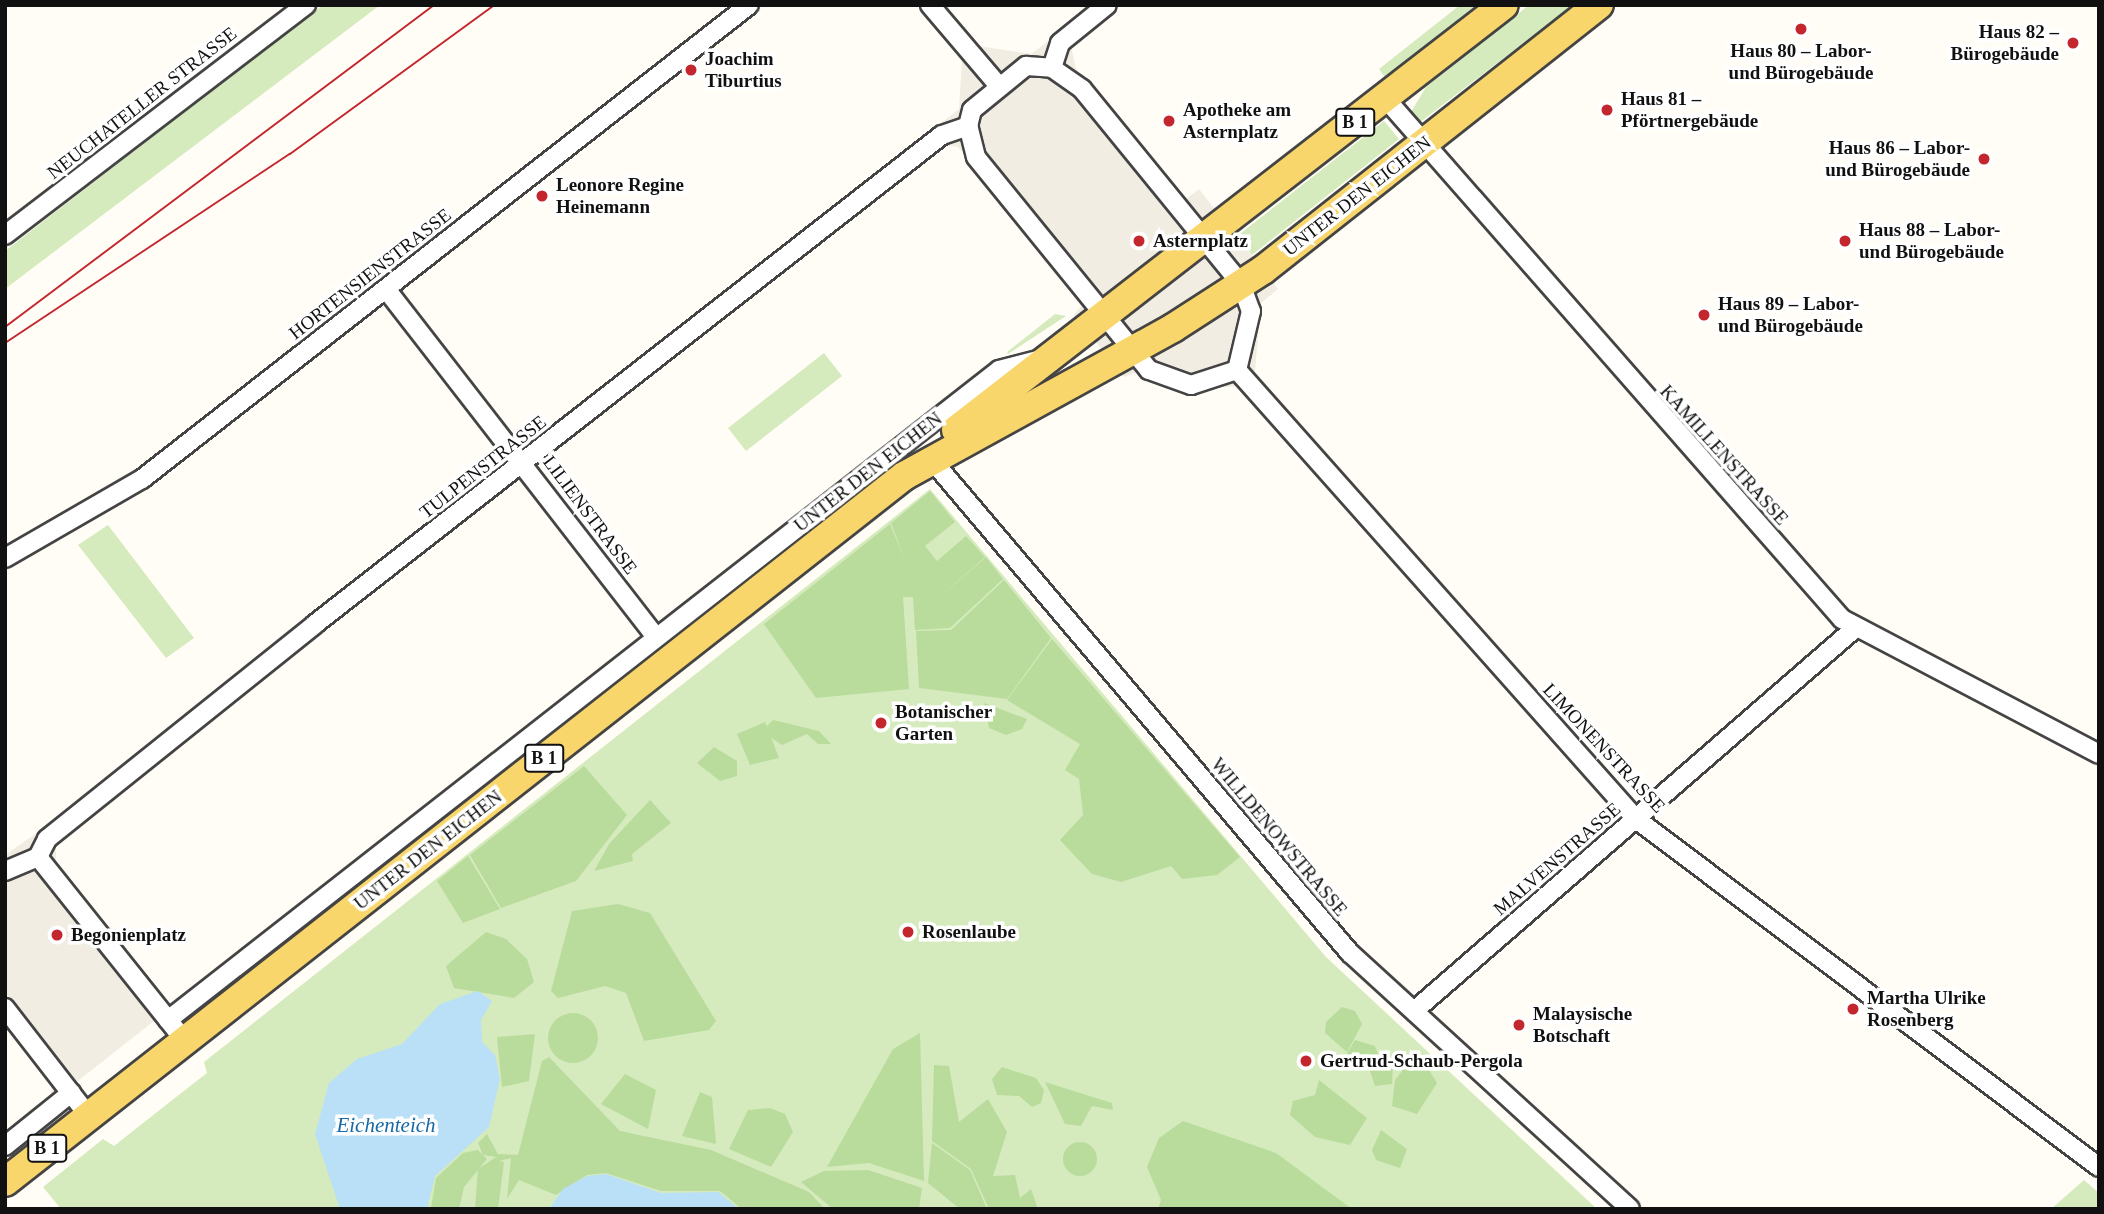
<!DOCTYPE html>
<meta charset="utf-8">
<style>
body{margin:0}
#map{position:relative;width:2104px;height:1214px;overflow:hidden;background:#fffdf5;font-family:Georgia,serif}
div>[style]{position:absolute}
.green>*{inset:0;background:#d5ebbd}
.forest>*{inset:0;background:#b9dc9c}
.round{border-radius:50%}
.plaza>*{inset:0;background:#f1ede2}
.water>*{inset:0;background:#b9e0f7}
.roads{filter:drop-shadow(2px 0 #444) drop-shadow(-2px 0 #444) drop-shadow(0 2px #444) drop-shadow(0 -2px #444)}
.minor>*{height:18px;margin:-9px;padding:0 9px;transform-origin:9px;border-radius:9px;background:#fff}
.primary>*{height:28px;margin:-14px;padding:0 14px;transform-origin:14px;border-radius:14px;background:#f9d66b}
.tram>*{height:2px;margin:-1px;padding:0 1px;transform-origin:1px;border-radius:1px;background:#c4262e}
.dots>*{width:19px;height:19px;translate:-50% -50%;box-sizing:border-box;border:4px solid #fff;border-radius:50%}
span{translate:-50% -50%;white-space:nowrap;text-align:center;line-height:1.15;-webkit-text-stroke:7px #fff;paint-order:stroke}
.shield-label span{padding:2px 5px;background:#fff;border:2px solid;border-radius:5px;-webkit-text-stroke-width:0}
.shield-label{font-size:18px;color:#111;font-weight:700}
.poi-label{font-size:19px;color:#111;font-weight:700}
.right{translate:-100% -50%;text-align:right}
.left{translate:0 -50%;text-align:left}
.street-label{font-size:19px;color:#111}
.water-label{font-size:21px;color:#1768a6;font-style:italic}
.frame{position:absolute;inset:0;border:7px solid #111;pointer-events:none}
</style>
<div id="map">
<div class="green">
<div style="clip-path:polygon(323px 5px,380px 5px,5px 289px,5px 251px)"></div>
<div style="clip-path:polygon(1460px 5px,1477px 5px,1385px 77px,1379px 69px)"></div>
<div style="clip-path:polygon(1529px 5px,1573px 5px,1419px 123px,1411px 112px,1426px 87px)"></div>
<div style="clip-path:polygon(1384px 121px,1399px 139px,1252px 255px,1236px 237px)"></div>
<div style="clip-path:polygon(1055px 314px,1066px 316px,1008px 354px,1007px 352px)"></div>
<div style="clip-path:polygon(824px 353px,842px 376px,746px 451px,728px 428px)"></div>
<div style="clip-path:polygon(930px 489px,1326px 957px,1597px 1209px,61px 1209px,43px 1187px,103px 1139px,114px 1146px,171px 1101px,207px 1073px,204px 1062px)"></div>
<div style="clip-path:polygon(108px 525px,194px 638px,166px 658px,78px 545px)"></div>
<div style="clip-path:polygon(2084px 1180px,2099px 1193px,2099px 1209px,2051px 1209px)"></div>
</div>
<div class="forest">
<div style="clip-path:polygon(930px 491px,955px 522px,925px 546px,937px 561px,966px 536px,985px 557px,934px 602px,986px 557px,1003px 579px,950px 628px,915px 630px,913px 597px,903px 597px,909px 689px,816px 698px,764px 624px,890px 524px,905px 560px,891px 523px)"></div>
<div style="clip-path:polygon(1004px 580px,1051px 638px,1007px 699px,919px 688px,916px 631px,951px 630px)"></div>
<div style="clip-path:polygon(1052px 639px,1240px 857px,1217px 875px,1182px 879px,1171px 866px,1121px 882px,1092px 874px,1060px 840px,1083px 815px,1079px 779px,1065px 770px,1080px 744px,1007px 700px)"></div>
<div style="clip-path:polygon(984px 703px,1027px 719px,1022px 729px,1006px 735px,989px 728px)"></div>
<div style="clip-path:polygon(773px 720px,819px 731px,831px 744px,818px 744px,807px 734px,782px 745px,770px 737px,767px 726px)"></div>
<div style="clip-path:polygon(765px 722px,779px 758px,750px 765px,737px 734px)"></div>
<div style="clip-path:polygon(714px 747px,737px 761px,737px 776px,720px 781px,697px 763px)"></div>
<div style="clip-path:polygon(584px 766px,627px 815px,576px 881px,501px 908px,470px 855px)"></div>
<div style="clip-path:polygon(650px 800px,671px 823px,632px 854px,633px 861px,594px 871px,609px 844px)"></div>
<div style="clip-path:polygon(468px 856px,500px 909px,463px 923px,437px 881px)"></div>
<div style="clip-path:polygon(618px 904px,650px 913px,716px 1021px,709px 1030px,644px 1041px,626px 993px,605px 986px,558px 998px,551px 991px,572px 911px)"></div>
<div style="clip-path:polygon(486px 932px,506px 939px,527px 959px,534px 982px,514px 998px,454px 988px,446px 966px)"></div>
<div style="clip-path:polygon(1342px 1007px,1355px 1011px,1362px 1024px,1347px 1052px,1325px 1033px,1326px 1022px)"></div>
<div class="round" style="left:548px;top:1013px;width:50px;height:50px"></div>
<div style="clip-path:polygon(920px 1033px,924px 1181px,869px 1163px,827px 1167px,893px 1049px)"></div>
<div style="clip-path:polygon(535px 1034px,529px 1081px,502px 1087px,497px 1037px)"></div>
<div style="clip-path:polygon(1355px 1040px,1375px 1046px,1380px 1059px,1393px 1062px,1392px 1084px,1375px 1086px,1368px 1065px,1353px 1065px,1347px 1053px)"></div>
<div style="clip-path:polygon(549px 1057px,620px 1131px,711px 1150px,809px 1192px,825px 1209px,742px 1209px,720px 1191px,661px 1191px,606px 1173px,587px 1175px,556px 1195px,519px 1180px,507px 1199px,511px 1158px,499px 1161px,504px 1162px,498px 1209px,475px 1209px,478px 1169px,496px 1157px,483px 1155px,478px 1143px,487px 1134px,498px 1154px,518px 1155px,542px 1061px)"></div>
<div style="clip-path:polygon(1410px 1061px,1426px 1065px,1437px 1083px,1417px 1114px,1392px 1106px,1395px 1080px)"></div>
<div style="clip-path:polygon(934px 1065px,949px 1066px,959px 1122px,988px 1099px,1007px 1132px,993px 1176px,1015px 1175px,1020px 1198px,1031px 1189px,1038px 1209px,989px 1209px,971px 1169px,932px 1141px)"></div>
<div style="clip-path:polygon(1002px 1067px,1036px 1078px,1044px 1090px,1041px 1103px,1032px 1107px,1019px 1096px,997px 1095px,992px 1079px)"></div>
<div style="clip-path:polygon(625px 1074px,656px 1090px,648px 1129px,601px 1104px)"></div>
<div style="clip-path:polygon(1319px 1080px,1367px 1118px,1350px 1145px,1315px 1137px,1290px 1115px,1293px 1101px,1315px 1095px)"></div>
<div style="clip-path:polygon(1045px 1082px,1112px 1103px,1113px 1110px,1092px 1106px,1081px 1126px,1065px 1124px)"></div>
<div style="clip-path:polygon(700px 1092px,712px 1097px,716px 1144px,682px 1136px)"></div>
<div style="clip-path:polygon(770px 1108px,785px 1114px,793px 1132px,771px 1167px,729px 1149px,748px 1110px)"></div>
<div style="clip-path:polygon(1183px 1121px,1276px 1153px,1352px 1209px,1158px 1209px,1161px 1200px,1147px 1167px,1159px 1138px)"></div>
<div style="clip-path:polygon(1381px 1130px,1407px 1149px,1400px 1168px,1376px 1160px,1372px 1150px)"></div>
<div class="round" style="left:1063px;top:1142px;width:34px;height:34px"></div>
<div style="clip-path:polygon(932px 1143px,970px 1170px,987px 1209px,960px 1209px,928px 1183px)"></div>
<div style="clip-path:polygon(478px 1150px,487px 1159px,464px 1187px,459px 1209px,431px 1208px,436px 1178px,463px 1153px)"></div>
<div style="clip-path:polygon(868px 1170px,922px 1188px,919px 1209px,833px 1209px,801px 1182px,824px 1171px)"></div>
</div>
<div class="plaza">
<div style="clip-path:polygon(1060px 32px,1071px 46px,1076px 69px,1186px 199px,1199px 189px,1278px 289px,1261px 303px,1255px 371px,1237px 386px,1179px 391px,1137px 372px,1124px 377px,1074px 315px,1086px 300px,958px 147px,942px 145px,931px 131px,959px 109px,962px 60px,978px 46px,1031px 54px)"></div>
<div style="clip-path:polygon(44px 828px,56px 844px,56px 865px,163px 1004px,173px 1006px,50px 1103px,52px 1086px,5px 1025px,5px 855px)"></div>
</div>
<div class="water">
<div style="clip-path:polygon(478px 991px,492px 1001px,481px 1020px,482px 1042px,495px 1055px,500px 1079px,489px 1127px,435px 1176px,427px 1209px,340px 1209px,315px 1134px,329px 1083px,357px 1059px,402px 1044px,440px 1004px)"></div>
<div style="clip-path:polygon(606px 1174px,661px 1193px,718px 1192px,739px 1209px,549px 1209px,563px 1189px,587px 1176px)"></div>
</div>
<div class="roads">
<div class="minor">
<div style="left:930px;top:5px;width:106px;rotate:49.6deg"></div>
<div style="left:1026px;top:66px;width:26px;rotate:4deg"></div>
<div style="left:1052px;top:68px;width:37px;rotate:35deg"></div>
<div style="left:1082px;top:89px;width:252px;rotate:50.8deg"></div>
<div style="left:1241px;top:284px;width:29px;rotate:70deg"></div>
<div style="left:1251px;top:311px;width:61px;rotate:103.3deg"></div>
<div style="left:1237px;top:370px;width:48px;rotate:161.9deg"></div>
<div style="left:1191px;top:385px;width:45px;rotate:-160.3deg"></div>
<div style="left:1149px;top:370px;width:274px;rotate:-129.1deg"></div>
<div style="left:976px;top:157px;width:32px;rotate:-104deg"></div>
<div style="left:968px;top:126px;width:16px;rotate:-76deg"></div>
<div style="left:972px;top:110px;width:70px;rotate:-39.2deg"></div>
<div style="left:1052px;top:68px;width:26px;rotate:-72deg"></div>
<div style="left:1060px;top:43px;width:60px;rotate:-39deg"></div>
<div style="left:1385px;top:98px;width:693px;rotate:48.74deg"></div>
<div style="left:1842px;top:619px;width:290px;rotate:27.7deg"></div>
<div style="left:5px;top:235px;width:379px;rotate:-37.4deg"></div>
<div style="left:386px;top:289px;width:439px;rotate:52.2deg"></div>
<div style="left:1237px;top:370px;width:601px;rotate:48.37deg"></div>
<div style="left:1636px;top:819px;width:579px;rotate:36.93deg"></div>
<div style="left:931px;top:459px;width:648px;rotate:49.7deg"></div>
<div style="left:1350px;top:953px;width:379px;rotate:42.4deg"></div>
<div style="left:5px;top:558px;width:158px;rotate:-30deg"></div>
<div style="left:142px;top:479px;width:770px;rotate:-37.99deg"></div>
<div style="left:38px;top:857px;width:20px;rotate:-63deg"></div>
<div style="left:47px;top:839px;width:344px;rotate:-38.7deg"></div>
<div style="left:315px;top:624px;width:795px;rotate:-37.95deg"></div>
<div style="left:942px;top:135px;width:28px;rotate:-19deg"></div>
<div style="left:38px;top:857px;width:236px;rotate:51.4deg"></div>
<div style="left:5px;top:871px;width:36px;rotate:-23deg"></div>
<div style="left:5px;top:1008px;width:135px;rotate:52.2deg"></div>
<div style="left:1414px;top:1011px;width:583px;rotate:-40.96deg"></div>
<div style="left:168px;top:1020px;width:1055px;rotate:-38.03deg"></div>
<div style="left:999px;top:370px;width:40px;rotate:-14.4deg"></div>
<div style="left:5px;top:1146px;width:85px;rotate:-38.8deg"></div>
</div>
<div class="primary">
<div style="left:956px;top:430px;width:693px;rotate:-37.8deg"></div>
<div style="left:5px;top:1182px;width:1143px;rotate:-38.14deg"></div>
<div style="left:904px;top:476px;width:307px;rotate:-28.8deg"></div>
<div style="left:1173px;top:328px;width:107px;rotate:-32.8deg"></div>
<div style="left:1263px;top:270px;width:428px;rotate:-38.3deg"></div>
</div>
</div>
<div class="tram">
<div style="left:5px;top:327px;width:536px;rotate:-36.89deg"></div>
<div style="left:5px;top:343px;width:342px;rotate:-33.6deg"></div>
<div style="left:290px;top:154px;width:253px;rotate:-36.1deg"></div>
</div>
<div class="dots">
<div style="left:1801px;top:29px;background:#c4262e"></div>
<div style="left:2073px;top:43px;background:#c4262e"></div>
<div style="left:691px;top:70px;background:#c4262e"></div>
<div style="left:1607px;top:110px;background:#c4262e"></div>
<div style="left:1169px;top:121px;background:#c4262e"></div>
<div style="left:1984px;top:159px;background:#c4262e"></div>
<div style="left:542px;top:196px;background:#c4262e"></div>
<div style="left:1139px;top:241px;background:#c4262e"></div>
<div style="left:1845px;top:241px;background:#c4262e"></div>
<div style="left:1704px;top:315px;background:#c4262e"></div>
<div style="left:881px;top:723px;background:#c4262e"></div>
<div style="left:908px;top:932px;background:#c4262e"></div>
<div style="left:57px;top:935px;background:#c4262e"></div>
<div style="left:1853px;top:1009px;background:#c4262e"></div>
<div style="left:1519px;top:1025px;background:#c4262e"></div>
<div style="left:1306px;top:1061px;background:#c4262e"></div>
</div>
<div class="shield-label">
<span style="left:1355px;top:122px">B 1</span>
<span style="left:544px;top:758px">B 1</span>
<span style="left:47px;top:1148px">B 1</span>
</div>
<div class="poi-label">
<span class="right" style="left:2059px;top:43px">Haus 82 –<br>Bürogebäude</span>
<span style="left:1801px;top:62px">Haus 80 – Labor-<br>und Bürogebäude</span>
<span class="left" style="left:705px;top:70px">Joachim<br>Tiburtius</span>
<span class="left" style="left:1621px;top:110px">Haus 81 –<br>Pförtnergebäude</span>
<span class="left" style="left:1183px;top:121px">Apotheke am<br>Asternplatz</span>
<span class="right" style="left:1970px;top:159px">Haus 86 – Labor-<br>und Bürogebäude</span>
<span class="left" style="left:556px;top:196px">Leonore Regine<br>Heinemann</span>
<span class="left" style="left:1859px;top:241px">Haus 88 – Labor-<br>und Bürogebäude</span>
<span class="left" style="left:1153px;top:241px">Asternplatz</span>
<span class="left" style="left:1718px;top:315px">Haus 89 – Labor-<br>und Bürogebäude</span>
<span class="left" style="left:895px;top:723px">Botanischer<br>Garten</span>
<span class="left" style="left:922px;top:932px">Rosenlaube</span>
<span class="left" style="left:71px;top:935px">Begonienplatz</span>
<span class="left" style="left:1867px;top:1009px">Martha Ulrike<br>Rosenberg</span>
<span class="left" style="left:1533px;top:1025px">Malaysische<br>Botschaft</span>
<span class="left" style="left:1320px;top:1061px">Gertrud-Schaub-Pergola</span>
</div>
<div class="street-label">
<span style="left:142px;top:103px;rotate:-38deg">NEUCHATELLER STRASSE</span>
<span style="left:1357px;top:196px;rotate:-38deg">UNTER DEN EICHEN</span>
<span style="left:370px;top:274px;rotate:-38deg">HORTENSIENSTRASSE</span>
<span style="left:1724px;top:455px;rotate:48deg">KAMILLENSTRASSE</span>
<span style="left:483px;top:467px;rotate:-38deg">TULPENSTRASSE</span>
<span style="left:868px;top:472px;rotate:-38deg">UNTER DEN EICHEN</span>
<span style="left:590px;top:515px;rotate:53deg">LILIENSTRASSE</span>
<span style="left:1604px;top:748px;rotate:47deg">LIMONENSTRASSE</span>
<span style="left:1279px;top:837px;rotate:50deg">WILLDENOWSTRASSE</span>
<span style="left:428px;top:850px;rotate:-38deg">UNTER DEN EICHEN</span>
<span style="left:1557px;top:859px;rotate:-41deg">MALVENSTRASSE</span>
</div>
<div class="water-label">
<span style="left:386px;top:1125px">Eichenteich</span>
</div>
<div class="frame"></div>
</div>
